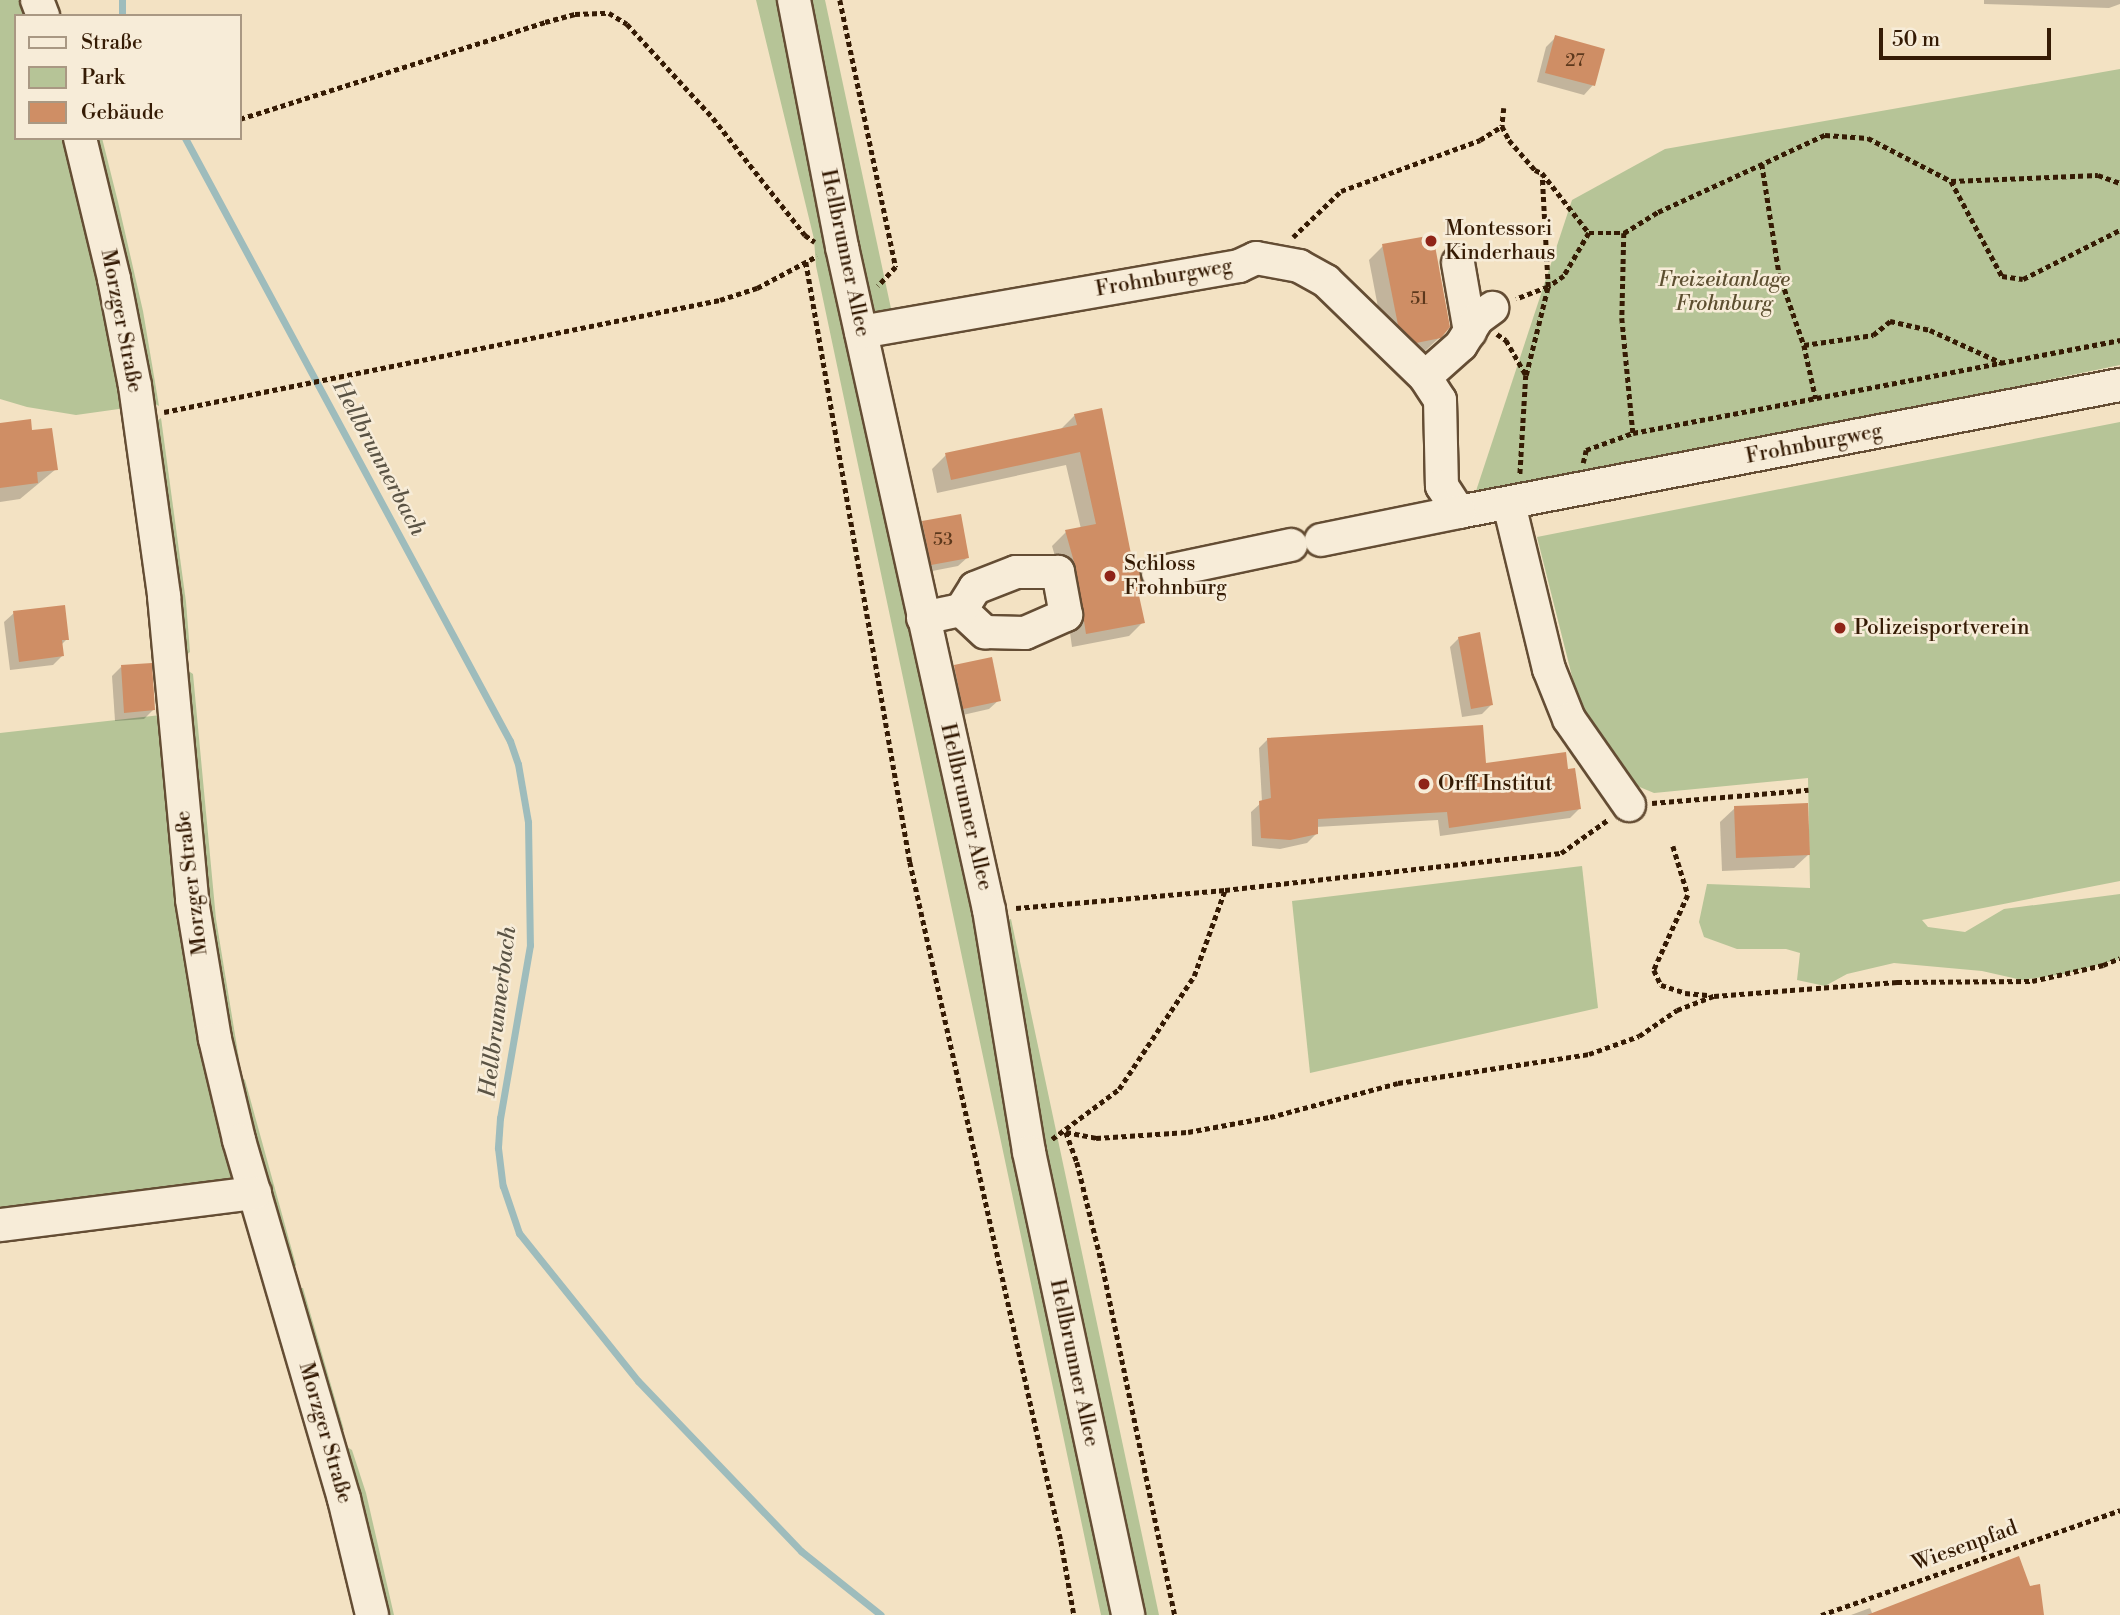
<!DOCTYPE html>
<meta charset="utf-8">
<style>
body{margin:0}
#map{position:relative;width:2120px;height:1615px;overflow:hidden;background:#f3e2c3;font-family:"Libre Bodoni",serif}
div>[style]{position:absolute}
.green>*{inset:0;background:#b6c497}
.shadow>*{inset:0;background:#0003}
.stream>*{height:7px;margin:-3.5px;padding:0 3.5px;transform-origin:3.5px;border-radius:3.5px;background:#9ebcbc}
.building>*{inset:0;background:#cf8e65}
.path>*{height:4.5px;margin-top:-2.25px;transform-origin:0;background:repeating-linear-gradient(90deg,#351b04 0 5px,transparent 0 8.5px)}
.roads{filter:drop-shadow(2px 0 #644d34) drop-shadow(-2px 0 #644d34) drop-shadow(0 2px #644d34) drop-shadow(0 -2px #644d34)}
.minor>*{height:32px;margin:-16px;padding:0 16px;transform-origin:16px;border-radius:16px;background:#f7ecd8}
.dots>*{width:19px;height:19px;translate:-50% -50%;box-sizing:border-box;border:4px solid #f7ecd8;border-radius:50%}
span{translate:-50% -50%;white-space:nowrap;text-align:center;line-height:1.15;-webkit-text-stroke:5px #f7ecd8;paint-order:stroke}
.number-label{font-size:18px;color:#5c381c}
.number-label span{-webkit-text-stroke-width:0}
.poi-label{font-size:21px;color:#351b04}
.left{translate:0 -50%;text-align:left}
.street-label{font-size:21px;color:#351b04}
.park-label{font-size:21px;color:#5c4e30;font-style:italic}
.water-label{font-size:23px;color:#5a5344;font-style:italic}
.legend{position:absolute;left:14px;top:14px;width:228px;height:126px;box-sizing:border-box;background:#f7ecd8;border:2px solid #a99883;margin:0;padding:9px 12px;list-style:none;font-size:21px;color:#351b04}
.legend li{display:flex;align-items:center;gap:14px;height:35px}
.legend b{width:35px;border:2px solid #a99883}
.scale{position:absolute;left:1879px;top:28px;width:172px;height:32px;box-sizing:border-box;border:4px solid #351b04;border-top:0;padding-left:9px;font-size:21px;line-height:24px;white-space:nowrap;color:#351b04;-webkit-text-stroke:5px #f7ecd8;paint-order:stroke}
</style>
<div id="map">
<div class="green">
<div style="clip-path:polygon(0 0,19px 0,24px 16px,16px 16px,16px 138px,64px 138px,82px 194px,126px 408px,76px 415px,27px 407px,0 399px)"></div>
<div style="clip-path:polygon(756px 0,783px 0,1128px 1615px,1101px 1615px,816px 266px,814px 239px)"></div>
<div style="clip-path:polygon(807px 0,825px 0,893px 318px,875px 322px)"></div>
<div style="clip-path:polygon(2120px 69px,2120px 365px,1817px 428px,1476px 491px,1572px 200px,1665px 149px)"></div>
<div style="clip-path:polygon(93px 138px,102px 138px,118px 202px,143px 311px,159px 406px,149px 401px)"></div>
<div style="clip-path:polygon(161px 418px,186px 602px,190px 652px,185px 656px,154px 423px)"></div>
<div style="clip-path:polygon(2120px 422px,2120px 881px,1922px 920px,1928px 927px,1965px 932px,2004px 909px,2120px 894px,2120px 959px,2064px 974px,2022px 980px,1982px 971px,1894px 963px,1847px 974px,1825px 986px,1797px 980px,1800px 953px,1786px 949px,1737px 949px,1704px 937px,1699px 922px,1707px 884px,1810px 888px,1808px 778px,1654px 793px,1630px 783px,1583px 720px,1537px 537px)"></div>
<div style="clip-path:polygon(190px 672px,193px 674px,216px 919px,239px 1059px,235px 1062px,210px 945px,185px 675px)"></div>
<div style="clip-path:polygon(161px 715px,243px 1203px,0 1223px,0 733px)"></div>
<div style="clip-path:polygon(1582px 866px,1598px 1008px,1310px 1073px,1292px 901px)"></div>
<div style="clip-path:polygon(1011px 919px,1159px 1615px,1140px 1615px,994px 923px)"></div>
<div style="clip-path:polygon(241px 1077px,245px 1080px,296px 1265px,293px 1270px,237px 1082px)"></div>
<div style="clip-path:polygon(297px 1288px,303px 1288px,344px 1430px,336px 1430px)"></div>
<div style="clip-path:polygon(347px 1447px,352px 1450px,366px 1493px,394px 1615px,383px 1615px,344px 1448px)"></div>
</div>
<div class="shadow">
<div style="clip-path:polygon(1984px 0,2120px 0,2120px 4px,2109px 8px,1984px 4px)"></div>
<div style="clip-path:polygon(1556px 37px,1593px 85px,1584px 95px,1537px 82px,1546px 47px)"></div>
<div style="clip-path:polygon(1383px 246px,1440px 337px,1425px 351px,1401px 356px,1384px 339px,1369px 260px)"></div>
<div style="clip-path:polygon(1075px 415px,1131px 566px,1146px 589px,1138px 597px,1143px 622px,1129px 636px,1072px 647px,1063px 583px,1052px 546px,1066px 532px,1081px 529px,1066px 465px,937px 493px,932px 469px,946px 455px,1060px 430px)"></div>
<div style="clip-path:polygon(0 426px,31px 432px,56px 469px,20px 499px,0 502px)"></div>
<div style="clip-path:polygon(922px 522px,968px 557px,958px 566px,922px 573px,913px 532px)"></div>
<div style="clip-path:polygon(14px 613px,67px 639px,61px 645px,62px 656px,53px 665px,10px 670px,4px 622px)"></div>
<div style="clip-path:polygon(1459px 638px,1492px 704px,1482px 714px,1462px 717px,1450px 647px)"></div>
<div style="clip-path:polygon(121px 667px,153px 710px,144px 719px,115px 721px,112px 676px)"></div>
<div style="clip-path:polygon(954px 667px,999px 700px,989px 709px,954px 717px,945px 676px)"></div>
<div style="clip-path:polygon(1268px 739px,1485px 765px,1567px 771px,1579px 809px,1570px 818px,1440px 836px,1438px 820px,1316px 827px,1317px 833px,1307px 843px,1280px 849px,1252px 846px,1251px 812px,1262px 802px,1259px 748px)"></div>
<div style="clip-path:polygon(1735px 808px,1809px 854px,1794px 868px,1722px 871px,1720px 822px)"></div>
<div style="clip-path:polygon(1870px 1608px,1872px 1613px,2042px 1615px,1851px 1615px)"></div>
</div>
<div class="stream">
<div style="left:122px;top:16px;width:16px;rotate:-90deg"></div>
<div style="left:185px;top:138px;width:685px;rotate:61.68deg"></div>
<div style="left:510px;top:741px;width:24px;rotate:71deg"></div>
<div style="left:518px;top:764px;width:59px;rotate:80.2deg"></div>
<div style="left:528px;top:822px;width:123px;rotate:89.1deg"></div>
<div style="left:530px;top:945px;width:176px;rotate:99.8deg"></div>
<div style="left:500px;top:1118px;width:30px;rotate:94deg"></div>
<div style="left:498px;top:1148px;width:38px;rotate:83deg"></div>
<div style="left:503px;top:1186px;width:50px;rotate:71.2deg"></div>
<div style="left:519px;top:1233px;width:190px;rotate:51.2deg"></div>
<div style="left:638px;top:1381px;width:236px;rotate:46.2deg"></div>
<div style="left:801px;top:1551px;width:102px;rotate:38.7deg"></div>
</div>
<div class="building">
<div style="clip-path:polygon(1555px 35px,1605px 49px,1595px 86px,1545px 73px)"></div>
<div style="clip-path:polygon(1433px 235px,1450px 327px,1441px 338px,1416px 343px,1398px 325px,1382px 244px)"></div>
<div style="clip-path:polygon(1102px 408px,1133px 564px,1143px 562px,1140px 576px,1149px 589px,1138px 591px,1145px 623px,1086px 634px,1076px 569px,1065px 530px,1096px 524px,1080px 452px,951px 480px,945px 453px,1077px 425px,1074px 414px)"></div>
<div style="clip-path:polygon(31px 419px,32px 430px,52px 428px,58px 470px,37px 472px,38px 483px,0 488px,0 423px)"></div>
<div style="clip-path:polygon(961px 514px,969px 558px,931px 565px,922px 521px)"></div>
<div style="clip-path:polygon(65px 605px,69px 640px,62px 640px,64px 656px,19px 662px,13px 611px)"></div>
<div style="clip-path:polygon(1480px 632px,1493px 705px,1471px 709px,1458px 637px)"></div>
<div style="clip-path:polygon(992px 657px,1001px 701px,963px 709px,954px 665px)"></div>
<div style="clip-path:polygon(152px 663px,155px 710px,124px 713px,121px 665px)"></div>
<div style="clip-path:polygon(1483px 725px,1486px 763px,1566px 752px,1568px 769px,1575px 768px,1581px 809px,1449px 828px,1447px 812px,1318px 819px,1318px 834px,1290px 840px,1261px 838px,1259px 801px,1271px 798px,1267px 738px)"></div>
<div style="clip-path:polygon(1808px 803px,1810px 855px,1736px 858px,1734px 806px)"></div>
<div style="clip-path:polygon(2019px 1556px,2030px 1586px,2040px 1584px,2044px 1615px,1867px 1615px)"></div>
</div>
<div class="path">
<div style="left:840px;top:0;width:273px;rotate:78.2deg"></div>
<div style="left:896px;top:267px;width:26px;rotate:133deg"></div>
<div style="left:1504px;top:108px;width:18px;rotate:96deg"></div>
<div style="left:1502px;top:126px;width:16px;rotate:63deg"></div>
<div style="left:1509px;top:140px;width:40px;rotate:49deg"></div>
<div style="left:1535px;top:170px;width:8px;rotate:23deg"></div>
<div style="left:1542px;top:173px;width:76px;rotate:51.9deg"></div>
<div style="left:1589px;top:233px;width:50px;rotate:120.2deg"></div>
<div style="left:1564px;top:276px;width:19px;rotate:145deg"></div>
<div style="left:1548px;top:287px;width:34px;rotate:159deg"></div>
<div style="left:240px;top:119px;width:320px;rotate:-17.6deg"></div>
<div style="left:545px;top:22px;width:31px;rotate:-15deg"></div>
<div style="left:575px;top:14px;width:34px;rotate:-2deg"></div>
<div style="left:609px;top:13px;width:21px;rotate:31deg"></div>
<div style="left:627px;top:24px;width:127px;rotate:47.5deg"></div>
<div style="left:713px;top:118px;width:149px;rotate:51.8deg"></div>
<div style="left:805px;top:235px;width:12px;rotate:35deg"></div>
<div style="left:1762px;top:164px;width:110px;rotate:81.1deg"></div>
<div style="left:1779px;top:273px;width:76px;rotate:70.9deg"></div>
<div style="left:1804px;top:345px;width:55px;rotate:77.5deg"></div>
<div style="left:1951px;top:181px;width:108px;rotate:61.8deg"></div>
<div style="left:2002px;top:276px;width:21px;rotate:8deg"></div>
<div style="left:2023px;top:279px;width:109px;rotate:-26.8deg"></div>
<div style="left:1589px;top:233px;width:35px"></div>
<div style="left:1624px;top:233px;width:40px;rotate:-32deg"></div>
<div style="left:1658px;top:212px;width:184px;rotate:-24.8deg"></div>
<div style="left:1825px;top:135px;width:43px;rotate:4deg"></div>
<div style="left:1868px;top:138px;width:93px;rotate:27.4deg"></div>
<div style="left:1951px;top:181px;width:147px;rotate:-2.3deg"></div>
<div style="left:2098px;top:175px;width:23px;rotate:20deg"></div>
<div style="left:1624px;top:233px;width:85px;rotate:91.3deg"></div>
<div style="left:1622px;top:318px;width:116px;rotate:84.5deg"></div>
<div style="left:1293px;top:237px;width:66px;rotate:-43.8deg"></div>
<div style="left:1341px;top:191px;width:148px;rotate:-20.1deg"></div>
<div style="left:1480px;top:140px;width:26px;rotate:-32deg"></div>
<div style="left:806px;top:262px;width:609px;rotate:80.17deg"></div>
<div style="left:910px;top:862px;width:696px;rotate:77.46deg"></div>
<div style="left:1061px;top:1541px;width:75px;rotate:80deg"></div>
<div style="left:1497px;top:334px;width:11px;rotate:34deg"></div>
<div style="left:1506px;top:340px;width:40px;rotate:60.3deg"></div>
<div style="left:1526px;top:375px;width:101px;rotate:93.4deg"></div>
<div style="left:1804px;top:345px;width:70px;rotate:-8.2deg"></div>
<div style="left:1873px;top:335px;width:22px;rotate:-39deg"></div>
<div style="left:1890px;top:321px;width:41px;rotate:12.7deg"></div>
<div style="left:1930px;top:330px;width:79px;rotate:24.6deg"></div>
<div style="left:1526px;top:375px;width:91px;rotate:-76deg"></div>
<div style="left:1548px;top:287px;width:111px;rotate:-93.1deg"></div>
<div style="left:164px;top:412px;width:567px;rotate:-11.39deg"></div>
<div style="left:720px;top:300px;width:39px;rotate:-18deg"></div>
<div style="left:757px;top:288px;width:68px;rotate:-28.1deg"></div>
<div style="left:1583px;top:463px;width:13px;rotate:-77deg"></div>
<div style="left:1586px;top:450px;width:50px;rotate:-19.9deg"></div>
<div style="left:1633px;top:433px;width:496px;rotate:-10.8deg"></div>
<div style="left:1652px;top:803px;width:157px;rotate:-4.8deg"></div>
<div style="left:1673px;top:846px;width:51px;rotate:73deg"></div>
<div style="left:1688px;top:895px;width:82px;rotate:114.4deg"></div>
<div style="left:1654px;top:970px;width:17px;rotate:65deg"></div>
<div style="left:1661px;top:985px;width:25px;rotate:18deg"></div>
<div style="left:1685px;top:993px;width:25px;rotate:5deg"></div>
<div style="left:1016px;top:908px;width:210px;rotate:-4.9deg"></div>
<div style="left:1225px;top:890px;width:338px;rotate:-6.3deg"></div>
<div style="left:1561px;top:853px;width:59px;rotate:-35.3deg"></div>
<div style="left:1066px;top:1132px;width:31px;rotate:11deg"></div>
<div style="left:1096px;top:1138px;width:92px;rotate:-3.7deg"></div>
<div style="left:1188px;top:1132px;width:83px;rotate:-10.4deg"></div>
<div style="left:1270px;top:1117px;width:132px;rotate:-14.9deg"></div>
<div style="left:1398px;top:1083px;width:193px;rotate:-8.6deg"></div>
<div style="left:1589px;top:1054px;width:53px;rotate:-19.8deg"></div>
<div style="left:1639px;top:1036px;width:46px;rotate:-34.4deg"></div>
<div style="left:1677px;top:1010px;width:40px;rotate:-21deg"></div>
<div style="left:1714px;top:996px;width:184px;rotate:-4.4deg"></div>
<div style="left:1897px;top:982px;width:135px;rotate:-0.4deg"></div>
<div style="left:2032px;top:981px;width:73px;rotate:-12.7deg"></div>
<div style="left:2103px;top:965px;width:18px;rotate:-22deg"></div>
<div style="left:1066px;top:1132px;width:32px;rotate:70deg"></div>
<div style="left:1077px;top:1162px;width:109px;rotate:76.2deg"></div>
<div style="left:1103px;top:1268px;width:354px;rotate:78.3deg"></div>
<div style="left:1052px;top:1139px;width:84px;rotate:-36.7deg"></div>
<div style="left:1119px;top:1089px;width:136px;rotate:-56.4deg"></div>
<div style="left:1194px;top:976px;width:91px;rotate:-70.2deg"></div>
<div style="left:1821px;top:1615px;width:317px;rotate:-19.3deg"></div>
</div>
<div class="roads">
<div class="minor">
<div style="left:37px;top:0;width:17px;rotate:69deg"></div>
<div style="left:794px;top:0;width:252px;rotate:79deg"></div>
<div style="left:842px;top:247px;width:679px;rotate:77.5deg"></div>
<div style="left:989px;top:910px;width:245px;rotate:80.6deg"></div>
<div style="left:1029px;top:1152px;width:473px;rotate:77.9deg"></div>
<div style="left:80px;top:138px;width:145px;rotate:76.4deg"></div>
<div style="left:114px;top:279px;width:109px;rotate:78.9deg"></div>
<div style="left:135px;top:386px;width:212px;rotate:82.1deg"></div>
<div style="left:164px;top:596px;width:305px;rotate:84.7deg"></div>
<div style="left:192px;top:900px;width:141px;rotate:80.6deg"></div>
<div style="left:215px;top:1039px;width:104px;rotate:76.6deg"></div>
<div style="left:239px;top:1140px;width:374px;rotate:73.7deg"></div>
<div style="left:344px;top:1499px;width:119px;rotate:76.4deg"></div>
<div style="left:1458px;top:263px;width:70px;rotate:80.1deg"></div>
<div style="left:861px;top:332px;width:384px;rotate:-9.9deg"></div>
<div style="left:1239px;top:266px;width:19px;rotate:-25deg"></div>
<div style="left:1256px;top:258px;width:44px;rotate:10.5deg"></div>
<div style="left:1299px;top:266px;width:31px;rotate:29deg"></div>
<div style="left:1326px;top:281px;width:138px;rotate:44.1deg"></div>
<div style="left:1425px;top:377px;width:27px;rotate:57deg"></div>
<div style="left:1440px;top:400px;width:86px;rotate:88.7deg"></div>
<div style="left:1442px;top:486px;width:31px;rotate:57deg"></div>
<div style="left:1459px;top:512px;width:673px;rotate:-10.88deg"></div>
<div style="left:1425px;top:377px;width:48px;rotate:-41.6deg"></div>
<div style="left:1461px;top:345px;width:31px;rotate:-58deg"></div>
<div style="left:1477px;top:319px;width:19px;rotate:-36deg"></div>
<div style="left:1509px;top:504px;width:170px;rotate:76.4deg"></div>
<div style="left:1549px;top:669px;width:54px;rotate:68.2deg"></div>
<div style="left:1569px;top:719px;width:105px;rotate:55.1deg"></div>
<div style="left:1321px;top:540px;width:141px;rotate:-11.5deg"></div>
<div style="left:1158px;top:573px;width:136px;rotate:-11.9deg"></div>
<div style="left:923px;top:618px;width:39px;rotate:-12deg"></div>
<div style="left:961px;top:610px;width:33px;rotate:43deg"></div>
<div style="left:985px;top:632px;width:40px;rotate:1.4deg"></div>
<div style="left:1025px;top:633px;width:45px;rotate:-23.7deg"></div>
<div style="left:1066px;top:615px;width:44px;rotate:-100.5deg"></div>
<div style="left:1058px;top:572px;width:42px;rotate:180deg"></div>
<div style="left:1016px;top:572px;width:44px;rotate:158.7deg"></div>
<div style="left:975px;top:588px;width:26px;rotate:122deg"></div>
<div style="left:0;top:1225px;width:257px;rotate:-7.2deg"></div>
</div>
</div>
<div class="dots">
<div style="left:1431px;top:241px;background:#8f2418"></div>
<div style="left:1110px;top:576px;background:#8f2418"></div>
<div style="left:1840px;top:628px;background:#8f2418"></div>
<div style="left:1424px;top:784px;background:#8f2418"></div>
</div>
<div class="number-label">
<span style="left:1575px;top:61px">27</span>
<span style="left:1419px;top:299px">51</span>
<span style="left:943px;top:540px">53</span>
</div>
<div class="poi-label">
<span class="left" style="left:1445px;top:241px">Montessori<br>Kinderhaus</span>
<span class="left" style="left:1124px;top:576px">Schloss<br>Frohnburg</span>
<span class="left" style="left:1854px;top:628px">Polizeisportverein</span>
<span class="left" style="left:1438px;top:784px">Orff Institut</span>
</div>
<div class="street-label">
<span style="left:845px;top:253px;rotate:78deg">Hellbrunner Allee</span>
<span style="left:1164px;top:278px;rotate:-10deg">Frohnburgweg</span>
<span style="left:121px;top:321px;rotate:79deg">Morzger Straße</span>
<span style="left:1814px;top:444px;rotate:-11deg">Frohnburgweg</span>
<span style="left:966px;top:807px;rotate:77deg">Hellbrunner Allee</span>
<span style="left:192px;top:883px;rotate:-97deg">Morzger Straße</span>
<span style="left:1074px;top:1363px;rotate:78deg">Hellbrunner Allee</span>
<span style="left:325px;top:1433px;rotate:74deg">Morzger Straße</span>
<span style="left:1965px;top:1546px;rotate:-20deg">Wiesenpfad</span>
</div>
<div class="park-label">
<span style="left:1724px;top:292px">Freizeitanlage<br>Frohnburg</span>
</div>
<div class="water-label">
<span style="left:379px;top:458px;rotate:62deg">Hellbrunnerbach</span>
<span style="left:498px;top:1012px;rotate:-83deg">Hellbrunnerbach</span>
</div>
<ul class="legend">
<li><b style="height:9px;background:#f7ecd8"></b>Straße</li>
<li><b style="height:19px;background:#b6c497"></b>Park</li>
<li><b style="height:19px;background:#cf8e65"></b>Gebäude</li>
</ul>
<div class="scale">50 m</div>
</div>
